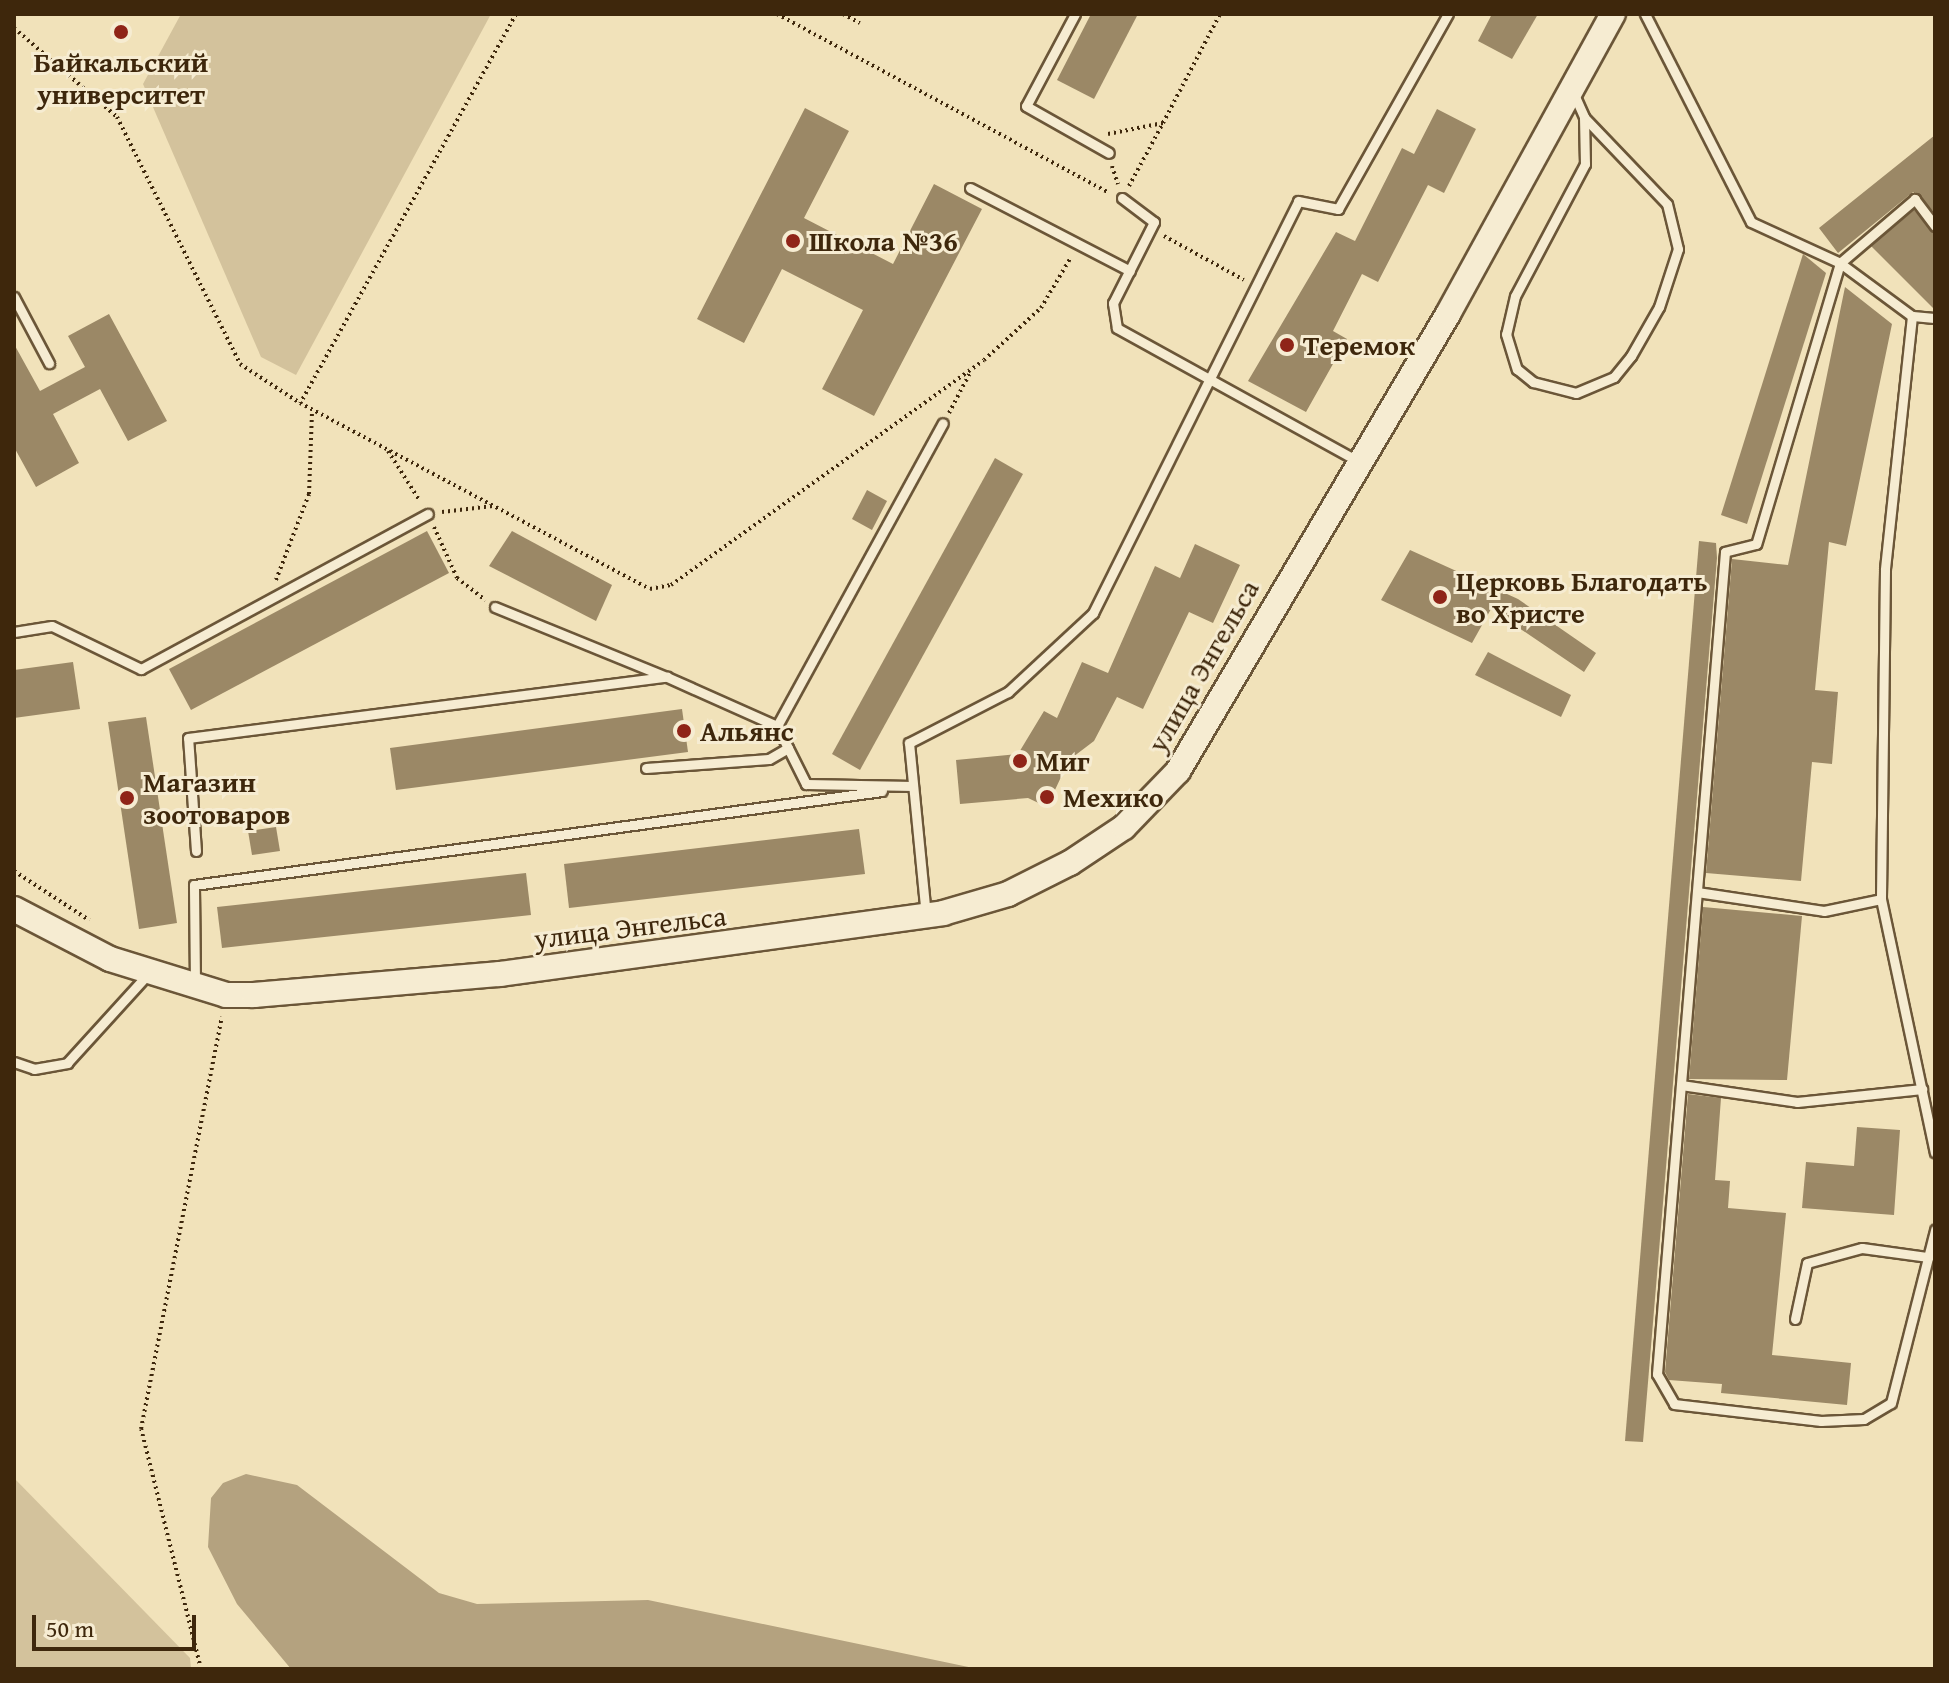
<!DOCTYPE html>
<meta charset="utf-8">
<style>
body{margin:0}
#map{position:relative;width:1949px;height:1683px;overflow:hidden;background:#f1e2ba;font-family:"Gentium Book Plus",serif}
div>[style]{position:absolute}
.green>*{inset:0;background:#d3c29c}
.water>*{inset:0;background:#b4a27f}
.building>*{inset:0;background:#9b8866}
.path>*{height:4px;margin-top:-2px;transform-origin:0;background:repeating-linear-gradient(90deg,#3e270c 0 2px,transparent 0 6px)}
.roads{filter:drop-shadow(2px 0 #6b5638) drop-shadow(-2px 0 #6b5638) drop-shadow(0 2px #6b5638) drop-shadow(0 -2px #6b5638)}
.lane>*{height:9px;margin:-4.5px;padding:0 4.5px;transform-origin:4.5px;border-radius:4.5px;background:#f6ecd2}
.secondary>*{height:24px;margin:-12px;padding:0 12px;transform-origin:12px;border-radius:12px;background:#f6ecd2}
.dots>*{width:22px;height:22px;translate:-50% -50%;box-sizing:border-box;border:4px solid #f6ecd2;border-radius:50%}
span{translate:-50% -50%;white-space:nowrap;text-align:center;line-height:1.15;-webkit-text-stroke:6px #f6ecd2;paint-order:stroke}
.poi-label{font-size:28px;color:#3e270c;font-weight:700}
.left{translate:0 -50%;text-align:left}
.street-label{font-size:28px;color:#3e270c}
.frame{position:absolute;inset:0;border:16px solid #3e270c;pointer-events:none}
.scale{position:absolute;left:32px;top:1615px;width:164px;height:36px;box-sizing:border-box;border:4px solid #3e270c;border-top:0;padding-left:10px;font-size:24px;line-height:28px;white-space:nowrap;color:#3e270c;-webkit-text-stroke:6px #f6ecd2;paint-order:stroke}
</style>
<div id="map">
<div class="green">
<div style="clip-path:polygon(181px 14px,491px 14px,296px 375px,261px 357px,143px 84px)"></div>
<div style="clip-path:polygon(14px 1478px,190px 1658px,191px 1669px,14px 1669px)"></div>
</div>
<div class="water">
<div style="clip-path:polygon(246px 1474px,297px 1485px,439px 1593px,477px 1604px,648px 1600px,978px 1669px,291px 1669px,237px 1604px,208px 1547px,211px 1498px,223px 1483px)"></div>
</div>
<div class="building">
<div style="clip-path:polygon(1091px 14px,1138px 14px,1094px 99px,1057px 80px)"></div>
<div style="clip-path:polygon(1492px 14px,1538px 14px,1512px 59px,1478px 41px)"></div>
<div style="clip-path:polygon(805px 108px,849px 131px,804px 218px,893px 264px,934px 184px,982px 209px,874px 416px,822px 389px,863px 310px,782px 269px,744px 343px,697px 319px)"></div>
<div style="clip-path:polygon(1437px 109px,1476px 129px,1444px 193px,1428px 185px,1378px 282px,1362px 274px,1333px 331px,1347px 339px,1306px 412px,1248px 381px,1336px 232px,1355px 241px,1402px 148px,1414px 154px)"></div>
<div style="clip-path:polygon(1935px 135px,1935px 213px,1913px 192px,1838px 253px,1819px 228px)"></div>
<div style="clip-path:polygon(1914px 210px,1935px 233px,1935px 310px,1871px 246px)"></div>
<div style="clip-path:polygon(1803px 254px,1826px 273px,1747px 524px,1721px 515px)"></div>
<div style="clip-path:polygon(1845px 287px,1892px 324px,1846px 546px,1829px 542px,1815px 690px,1838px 692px,1832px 764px,1812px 762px,1801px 881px,1706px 873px,1732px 559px,1788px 565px)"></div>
<div style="clip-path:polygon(109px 314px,167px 421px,128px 441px,100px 389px,53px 414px,79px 463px,36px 487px,14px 447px,14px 344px,40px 391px,85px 367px,68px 336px)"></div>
<div style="clip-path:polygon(995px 458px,1023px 474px,860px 770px,832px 754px)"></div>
<div style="clip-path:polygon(867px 490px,887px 501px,872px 530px,852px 519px)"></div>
<div style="clip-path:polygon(427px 531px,449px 573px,191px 710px,169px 669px)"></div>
<div style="clip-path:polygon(512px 531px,612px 585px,596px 621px,489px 566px)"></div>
<div style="clip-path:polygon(1699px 541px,1716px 543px,1717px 558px,1643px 1442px,1625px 1441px)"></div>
<div style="clip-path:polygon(1195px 544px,1240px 565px,1213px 623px,1189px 612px,1143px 709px,1117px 697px,1094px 741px,1069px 760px,1047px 807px,1028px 798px,960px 804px,956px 760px,1018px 754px,1044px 711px,1057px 718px,1082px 662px,1108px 673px,1155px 566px,1180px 578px)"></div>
<div style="clip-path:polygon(1410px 550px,1518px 599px,1596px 653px,1584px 672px,1491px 609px,1472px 643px,1381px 600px)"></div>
<div style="clip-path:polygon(1488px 652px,1571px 695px,1561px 717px,1475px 675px)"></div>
<div style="clip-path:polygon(73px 662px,80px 709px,14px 718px,14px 670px)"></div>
<div style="clip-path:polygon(682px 709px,688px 752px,396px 790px,390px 748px)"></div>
<div style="clip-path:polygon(146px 717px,177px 923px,139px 929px,108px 722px)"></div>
<div style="clip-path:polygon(276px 827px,280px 851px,252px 855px,248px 831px)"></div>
<div style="clip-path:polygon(859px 829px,865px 874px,569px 908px,564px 864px)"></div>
<div style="clip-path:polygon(526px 873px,531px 915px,222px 948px,217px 907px)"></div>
<div style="clip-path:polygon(1703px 907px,1802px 916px,1787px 1080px,1689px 1079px)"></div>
<div style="clip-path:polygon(1688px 1094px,1721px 1098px,1715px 1180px,1730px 1181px,1728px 1208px,1786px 1213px,1772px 1355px,1851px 1363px,1847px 1405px,1721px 1393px,1722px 1384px,1669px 1380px,1665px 1372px)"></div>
<div style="clip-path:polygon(1857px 1127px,1900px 1130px,1894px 1215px,1802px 1208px,1806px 1162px,1854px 1166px)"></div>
</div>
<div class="path">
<div style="left:516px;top:14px;width:445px;rotate:119deg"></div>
<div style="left:300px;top:403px;width:396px;rotate:28deg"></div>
<div style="left:650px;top:589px;width:21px;rotate:-11deg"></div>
<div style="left:671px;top:585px;width:385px;rotate:-35.7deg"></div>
<div style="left:984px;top:360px;width:77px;rotate:-42.4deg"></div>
<div style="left:1041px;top:308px;width:59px;rotate:-59.5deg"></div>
<div style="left:777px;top:14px;width:377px;rotate:28.3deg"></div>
<div style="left:843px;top:14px;width:19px;rotate:28deg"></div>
<div style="left:14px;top:28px;width:136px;rotate:40.8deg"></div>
<div style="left:117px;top:117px;width:276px;rotate:63.5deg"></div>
<div style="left:240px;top:364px;width:72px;rotate:33deg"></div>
<div style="left:1108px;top:134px;width:56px;rotate:-11.3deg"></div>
<div style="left:1163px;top:123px;width:123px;rotate:-62.4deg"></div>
<div style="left:1112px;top:166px;width:19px;rotate:72deg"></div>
<div style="left:1129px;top:186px;width:72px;rotate:-61.6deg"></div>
<div style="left:1164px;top:236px;width:91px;rotate:28.8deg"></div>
<div style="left:949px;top:413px;width:47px;rotate:-62.4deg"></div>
<div style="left:388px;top:451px;width:59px;rotate:57.4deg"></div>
<div style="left:442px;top:512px;width:51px;rotate:-6.7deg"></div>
<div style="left:434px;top:527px;width:56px;rotate:65.7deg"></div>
<div style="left:457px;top:578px;width:36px;rotate:38deg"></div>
<div style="left:276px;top:580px;width:92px;rotate:-69deg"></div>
<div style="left:309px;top:494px;width:83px;rotate:-87.9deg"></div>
<div style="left:14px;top:871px;width:90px;rotate:33.2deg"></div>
<div style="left:201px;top:1669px;width:247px;rotate:-104deg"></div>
<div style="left:141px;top:1429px;width:420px;rotate:-78.9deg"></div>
</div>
<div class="roads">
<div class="lane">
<div style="left:1075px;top:14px;width:104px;rotate:118deg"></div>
<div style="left:1026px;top:106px;width:95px;rotate:29.5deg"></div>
<div style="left:1645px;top:14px;width:233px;rotate:63deg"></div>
<div style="left:1751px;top:222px;width:98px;rotate:24.7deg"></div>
<div style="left:1840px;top:263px;width:89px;rotate:36.4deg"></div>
<div style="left:1912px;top:316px;width:255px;rotate:96.1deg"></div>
<div style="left:1885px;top:570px;width:329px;rotate:90.7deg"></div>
<div style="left:1881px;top:899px;width:259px;rotate:78deg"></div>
<div style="left:1573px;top:92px;width:27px;rotate:66deg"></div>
<div style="left:1584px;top:117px;width:47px;rotate:88.8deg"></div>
<div style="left:1585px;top:164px;width:149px;rotate:117.9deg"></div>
<div style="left:1515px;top:296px;width:39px;rotate:103deg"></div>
<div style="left:1506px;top:334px;width:37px;rotate:73deg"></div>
<div style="left:1517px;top:369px;width:21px;rotate:39deg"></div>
<div style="left:1533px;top:382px;width:44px;rotate:14.3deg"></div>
<div style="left:1576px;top:393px;width:41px;rotate:-22.8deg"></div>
<div style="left:1614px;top:377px;width:27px;rotate:-51deg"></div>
<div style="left:1631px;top:356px;width:56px;rotate:-60.3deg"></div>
<div style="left:1659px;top:307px;width:61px;rotate:-71.9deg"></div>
<div style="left:1678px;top:249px;width:46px;rotate:-103.7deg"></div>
<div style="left:1667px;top:204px;width:120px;rotate:-133.7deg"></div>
<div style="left:970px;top:188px;width:180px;rotate:27.4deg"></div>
<div style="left:1122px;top:198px;width:40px;rotate:37deg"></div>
<div style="left:1154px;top:222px;width:91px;rotate:116.8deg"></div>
<div style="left:1113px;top:303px;width:25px;rotate:81deg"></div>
<div style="left:1117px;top:328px;width:275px;rotate:28.9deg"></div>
<div style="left:1935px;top:226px;width:34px;rotate:-127deg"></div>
<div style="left:1915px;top:199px;width:99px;rotate:139.5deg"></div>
<div style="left:1840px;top:263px;width:293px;rotate:106.6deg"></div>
<div style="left:1756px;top:544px;width:32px;rotate:166deg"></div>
<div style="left:1725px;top:552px;width:825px;rotate:94.73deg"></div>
<div style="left:1657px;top:1374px;width:34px;rotate:60deg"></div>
<div style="left:1674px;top:1404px;width:148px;rotate:6.6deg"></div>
<div style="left:1821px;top:1421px;width:43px;rotate:-2.7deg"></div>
<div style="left:1864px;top:1419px;width:31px;rotate:-31deg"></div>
<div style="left:1891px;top:1403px;width:179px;rotate:-75.7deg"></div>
<div style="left:14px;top:297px;width:75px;rotate:62.1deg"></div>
<div style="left:1912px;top:316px;width:23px;rotate:5deg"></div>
<div style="left:495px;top:607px;width:183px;rotate:22.2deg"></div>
<div style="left:14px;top:632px;width:38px;rotate:-9deg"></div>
<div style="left:52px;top:626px;width:99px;rotate:25.8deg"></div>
<div style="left:141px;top:669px;width:326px;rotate:-28.4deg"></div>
<div style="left:777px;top:726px;width:345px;rotate:-61.3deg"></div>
<div style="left:646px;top:768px;width:123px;rotate:-4.2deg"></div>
<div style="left:769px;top:759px;width:22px;rotate:-30deg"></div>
<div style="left:196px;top:851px;width:113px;rotate:-94deg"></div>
<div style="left:188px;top:738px;width:483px;rotate:-7.3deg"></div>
<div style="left:667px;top:677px;width:120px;rotate:24deg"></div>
<div style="left:777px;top:726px;width:65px;rotate:63.4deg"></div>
<div style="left:806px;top:784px;width:107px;rotate:1.1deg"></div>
<div style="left:1697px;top:892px;width:128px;rotate:8.5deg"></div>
<div style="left:1824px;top:911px;width:58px;rotate:-11.9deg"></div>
<div style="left:926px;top:916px;width:174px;rotate:-95.6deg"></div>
<div style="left:909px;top:743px;width:111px;rotate:-27.3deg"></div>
<div style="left:1008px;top:692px;width:116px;rotate:-42.9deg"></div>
<div style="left:1093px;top:613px;width:460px;rotate:-63.5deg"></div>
<div style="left:1298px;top:201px;width:41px;rotate:11.3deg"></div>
<div style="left:1338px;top:209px;width:224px;rotate:-60.6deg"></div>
<div style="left:195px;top:983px;width:98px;rotate:-90.6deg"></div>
<div style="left:194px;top:885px;width:694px;rotate:-7.78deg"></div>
<div style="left:14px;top:1062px;width:21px;rotate:19deg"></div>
<div style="left:34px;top:1069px;width:34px;rotate:-10deg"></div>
<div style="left:67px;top:1063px;width:122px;rotate:-47.7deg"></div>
<div style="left:1681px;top:1085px;width:117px;rotate:8.3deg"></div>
<div style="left:1797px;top:1102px;width:126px;rotate:-5.9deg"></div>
<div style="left:1795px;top:1319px;width:57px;rotate:-77.9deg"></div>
<div style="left:1807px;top:1263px;width:57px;rotate:-15.3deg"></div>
<div style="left:1862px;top:1248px;width:67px;rotate:7.8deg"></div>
</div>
<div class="secondary">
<div style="left:14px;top:909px;width:108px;rotate:27.5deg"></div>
<div style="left:110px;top:959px;width:121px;rotate:17.2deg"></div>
<div style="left:226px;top:995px;width:28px"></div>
<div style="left:254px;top:995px;width:247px;rotate:-4.9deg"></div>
<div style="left:500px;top:974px;width:447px;rotate:-7.8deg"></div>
<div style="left:943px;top:913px;width:68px;rotate:-16.3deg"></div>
<div style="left:1008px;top:894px;width:69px;rotate:-26.6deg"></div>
<div style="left:1070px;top:863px;width:65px;rotate:-33.7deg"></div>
<div style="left:1124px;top:827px;width:78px;rotate:-46deg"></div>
<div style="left:1178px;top:771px;width:531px;rotate:-59.42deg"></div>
<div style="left:1448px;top:314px;width:342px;rotate:-61.2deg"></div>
</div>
</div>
<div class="dots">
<div style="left:121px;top:32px;background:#8f2418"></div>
<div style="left:793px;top:241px;background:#8f2418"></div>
<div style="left:1287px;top:345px;background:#8f2418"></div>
<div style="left:1440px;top:597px;background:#8f2418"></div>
<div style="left:684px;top:731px;background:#8f2418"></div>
<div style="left:1020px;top:761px;background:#8f2418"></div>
<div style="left:1047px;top:797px;background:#8f2418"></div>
<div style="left:127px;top:798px;background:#8f2418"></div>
</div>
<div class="poi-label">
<span style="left:121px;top:78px">Байкальский<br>университет</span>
<span class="left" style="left:809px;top:241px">Школа №36</span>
<span class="left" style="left:1303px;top:345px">Теремок</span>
<span class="left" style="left:1456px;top:597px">Церковь Благодать<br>во Христе</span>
<span class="left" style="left:700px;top:731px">Альянс</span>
<span class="left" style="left:1036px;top:761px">Миг</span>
<span class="left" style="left:143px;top:798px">Магазин<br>зоотоваров</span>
<span class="left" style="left:1063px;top:797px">Мехико</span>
</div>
<div class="street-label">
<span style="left:1203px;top:666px;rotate:-60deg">улица Энгельса</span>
<span style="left:630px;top:927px;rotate:-7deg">улица Энгельса</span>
</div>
<div class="frame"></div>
<div class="scale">50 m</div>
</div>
